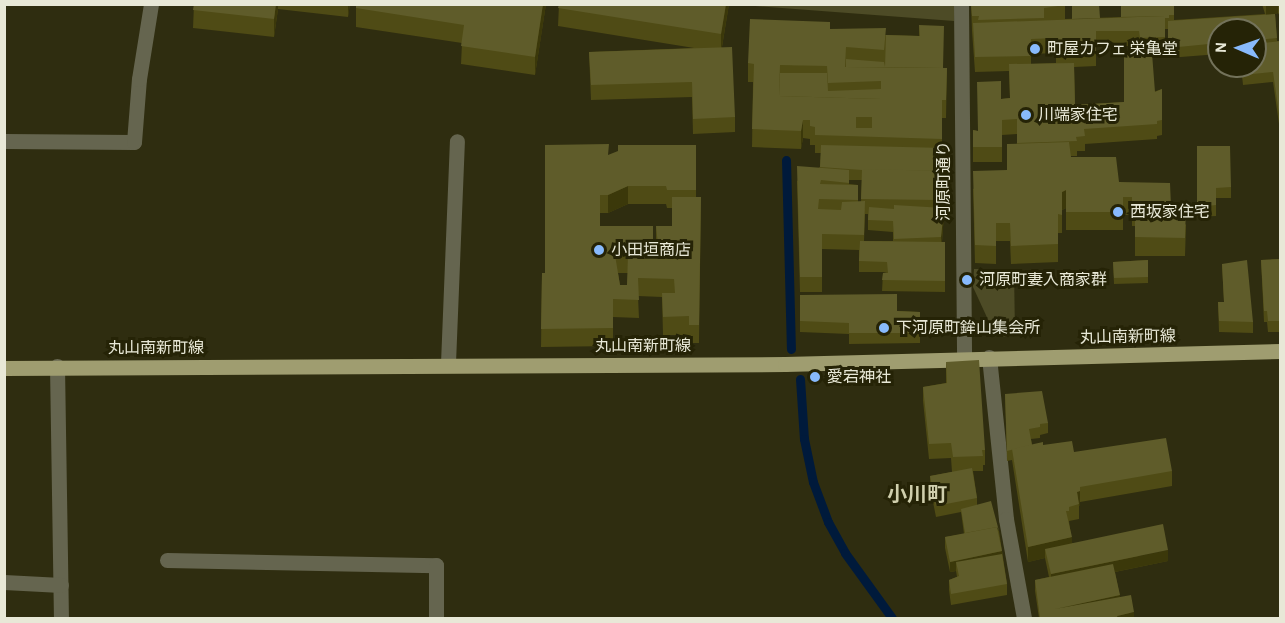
<!DOCTYPE html>
<meta charset="utf-8">
<style>
body{margin:0}
#map{position:relative;width:1285px;height:623px;overflow:hidden;background:#2f2d10;font-family:"Alegreya Sans","Noto Sans JP",sans-serif}
div>[style]{position:absolute}
.green>*{inset:0;background:#4d4b26}
.stream>*{height:9px;margin:-4.5px;padding:0 4.5px;transform-origin:4.5px;border-radius:4.5px;background:#001a3b}
.minor>*{height:15px;margin:-7.5px;padding:0 7.5px;transform-origin:7.5px;border-radius:7.5px;background:#65654f}
.major>*{height:15px;margin:-7.5px;padding:0 7.5px;transform-origin:7.5px;border-radius:7.5px;background:#9f9d70}
.wall>*{inset:0;background:#4f4b15}
.shaded-wall>*{inset:0;background:#3b380a}
.building>*{inset:0;background:#5f5c2a}
.dots>*{width:16px;height:16px;translate:-50% -50%;box-sizing:border-box;border:3px solid #252306;border-radius:50%}
span{translate:-50% -50%;white-space:nowrap;text-align:center;line-height:1.15;-webkit-text-stroke:6px #252306;paint-order:stroke}
.poi-label{font-size:16px;color:#e8e8d7}
.left{translate:0 -50%;text-align:left}
.street-label{font-size:16px;color:#e8e8d7}
.quarter-label{font-size:20px;color:#d0cfad;font-weight:700}
.frame{position:absolute;inset:0;border:6px solid #e8e8d7;pointer-events:none}
.north{position:absolute;left:1207px;top:18px;width:60px;height:60px;box-sizing:border-box;background:#252306;border:2px solid #73725a;border-radius:50%;rotate:272deg;font-size:16px;font-weight:700;line-height:24px;text-align:center;color:#e8e8d7}
.north::after{content:'';display:block;margin:auto;width:21px;height:27px;background:#88bafc;clip-path:polygon(50% 0,100% 100%,50% 72%,0 100%)}
</style>
<div id="map">
<div class="green">
<div style="clip-path:polygon(755px 4px,954px 5px,954px 21px,755px 6px)"></div>
<div style="clip-path:polygon(974px 269px,1014px 269px,1015px 336px,996px 337px,973px 287px)"></div>
</div>
<div class="stream">
<div style="left:786px;top:160px;width:189px;rotate:88.5deg"></div>
<div style="left:800px;top:379px;width:60px;rotate:86.2deg"></div>
<div style="left:804px;top:439px;width:44px;rotate:78.2deg"></div>
<div style="left:813px;top:482px;width:43px;rotate:69.4deg"></div>
<div style="left:828px;top:522px;width:35px;rotate:61deg"></div>
<div style="left:845px;top:553px;width:80px;rotate:54.1deg"></div>
</div>
<div class="minor">
<div style="left:961px;top:4px;width:354px;rotate:89.5deg"></div>
<div style="left:4px;top:141px;width:130px;rotate:0.4deg"></div>
<div style="left:134px;top:142px;width:63px;rotate:-85.5deg"></div>
<div style="left:139px;top:79px;width:76px;rotate:-80.9deg"></div>
<div style="left:989px;top:357px;width:163px;rotate:84deg"></div>
<div style="left:1006px;top:519px;width:101px;rotate:79.7deg"></div>
<div style="left:448px;top:363px;width:222px;rotate:-87.7deg"></div>
<div style="left:57px;top:366px;width:252px;rotate:89.1deg"></div>
<div style="left:167px;top:560px;width:269px;rotate:1.1deg"></div>
<div style="left:436px;top:565px;width:53px;rotate:90deg"></div>
<div style="left:4px;top:582px;width:57px;rotate:3deg"></div>
</div>
<div class="major">
<div style="left:4px;top:368px;width:781px;rotate:-0.29deg"></div>
<div style="left:785px;top:364px;width:495px;rotate:-1.5deg"></div>
</div>
<div class="wall">
<div style="clip-path:polygon(194px 4px,350px 4px,348px 17px,278px 9px,274px 37px,193px 28px)"></div>
<div style="clip-path:polygon(546px 4px,535px 75px,461px 64px,462px 43px,356px 27px,356px 8px)"></div>
<div style="clip-path:polygon(559px 4px,729px 4px,722px 47px,735px 117px,735px 132px,693px 134px,692px 97px,591px 100px,589px 52px,694px 48px,558px 26px)"></div>
<div style="clip-path:polygon(evenodd,971px 4px,1065px 4px,1065px 19px,1121px 17px,1174px 4px,1174px 20px,1265px 14px,1262px 4px,1281px 4px,1281px 18px,1278px 13px,1275px 14px,1277px 41px,1281px 41px,1281px 124px,1279px 124px,1273px 82px,1243px 85px,1241px 66px,1255px 66px,1255px 30px,1219px 30px,1219px 54px,1168px 58px,1168px 29px,1165px 29px,1165px 52px,1140px 53px,1139px 46px,1096px 46px,1096px 66px,1074px 67px,1075px 105px,1124px 102px,1162px 89px,1162px 135px,1157px 136px,1157px 139px,1085px 144px,1085px 151px,1077px 151px,1077px 156px,1071px 156px,1071px 157px,1119px 182px,1171px 206px,1186px 225px,1185px 256px,1135px 256px,1135px 226px,1132px 226px,1132px 215px,1123px 215px,1123px 230px,1066px 230px,1066px 208px,1062px 210px,1062px 233px,1058px 233px,1058px 262px,1011px 264px,1010px 241px,996px 241px,996px 264px,975px 263px,973px 189px,1007px 170px,1017px 143px,1017px 134px,1002px 135px,1002px 162px,973px 162px,973px 130px,978px 131px,1001px 99px,1010px 98px,1009px 71px,975px 72px,972px 31px,971px 4px,1056px 53px,1056px 63px,1031px 64px,1031px 54px,1056px 53px)"></div>
<div style="clip-path:polygon(evenodd,919px 25px,943px 68px,947px 68px,946px 118px,942px 118px,942px 148px,945px 171px,947px 171px,946px 212px,944px 212px,942px 242px,945px 242px,945px 292px,882px 291px,883px 273px,887px 272px,859px 272px,859px 250px,822px 249px,822px 292px,800px 292px,797px 181px,820px 167px,821px 153px,815px 153px,815px 145px,810px 145px,810px 139px,803px 138px,801px 149px,752px 147px,753px 82px,748px 82px,748px 63px,830px 29px,886px 35px,919px 36px,919px 25px,849px 180px,862px 180px,861px 202px,858px 202px,858px 185px,849px 184px,849px 180px,919px 25px,865px 214px,868px 214px,868px 230px,893px 232px,893px 241px,864px 241px,865px 214px)"></div>
<div style="clip-path:polygon(evenodd,696px 145px,696px 197px,701px 197px,699px 343px,689px 343px,689px 335px,663px 335px,662px 297px,638px 296px,639px 318px,613px 317px,613px 346px,541px 347px,542px 273px,545px 273px,609px 155px,696px 145px,628px 204px,666px 204px,667px 208px,672px 208px,672px 226px,656px 226px,656px 245px,653px 245px,600px 226px,600px 213px,608px 213px,628px 204px,696px 145px,618px 273px,628px 273px,627px 285px,620px 285px,618px 273px)"></div>
<div style="clip-path:polygon(1197px 146px,1231px 187px,1231px 198px,1216px 198px,1216px 216px,1197px 217px)"></div>
<div style="clip-path:polygon(1281px 259px,1281px 332px,1268px 332px,1267px 322px,1264px 322px,1261px 260px)"></div>
<div style="clip-path:polygon(1148px 260px,1148px 283px,1114px 284px,1113px 262px)"></div>
<div style="clip-path:polygon(1222px 264px,1253px 322px,1253px 333px,1219px 332px,1218px 302px,1224px 302px)"></div>
<div style="clip-path:polygon(800px 295px,897px 311px,920px 312px,920px 343px,849px 344px,849px 334px,800px 332px)"></div>
<div style="clip-path:polygon(946px 362px,985px 450px,985px 465px,983px 465px,983px 471px,973px 471px,977px 498px,977px 505px,999px 531px,1007px 584px,1007px 595px,951px 605px,949px 590px,949px 580px,957px 577px,956px 571px,950px 572px,945px 548px,945px 537px,964px 534px,961px 512px,936px 517px,930px 487px,930px 476px,952px 472px,951px 458px,929px 459px,923px 401px,923px 387px,946px 383px)"></div>
<div style="clip-path:polygon(1005px 394px,1048px 423px,1048px 433px,1040px 435px,1040px 438px,1031px 439px,1032px 445px,1043px 445px,1074px 452px,1172px 471px,1172px 486px,1080px 502px,1080px 506px,1079px 506px,1079px 519px,1069px 521px,1072px 543px,1168px 561px,1115px 572px,1120px 597px,1134px 618px,1039px 618px,1035px 591px,1035px 580px,1049px 577px,1045px 558px,1028px 562px,1012px 460px,1007px 461px)"></div>
</div>
<div class="shaded-wall">
<div style="clip-path:polygon(276px 4px,278px 4px,278px 9px,274px 37px,274px 19px)"></div>
<div style="clip-path:polygon(348px 4px,350px 4px,348px 17px)"></div>
<div style="clip-path:polygon(543px 4px,546px 4px,535px 75px,535px 57px)"></div>
<div style="clip-path:polygon(726px 4px,729px 4px,721px 52px,721px 34px)"></div>
<div style="clip-path:polygon(1270px 4px,1278px 4px,1278px 13px,1266px 17px,1266px 6px)"></div>
<div style="clip-path:polygon(803px 120px,803px 138px,801px 149px,801px 131px)"></div>
<div style="clip-path:polygon(628px 186px,628px 204px,608px 213px,608px 195px)"></div>
<div style="clip-path:polygon(1066px 190px,1066px 208px,1062px 210px,1062px 192px)"></div>
<div style="clip-path:polygon(944px 208px,944px 218px,941px 248px,941px 237px)"></div>
<div style="clip-path:polygon(1080px 491px,1080px 506px,1079px 506px,1077px 492px)"></div>
<div style="clip-path:polygon(1072px 537px,1072px 552px,1045px 549px,1045px 558px,1028px 562px,1028px 547px)"></div>
<div style="clip-path:polygon(1168px 550px,1168px 561px,1051px 585px,1051px 574px)"></div>
<div style="clip-path:polygon(1002px 551px,1002px 562px,956px 562px,956px 571px,950px 572px,950px 562px)"></div>
<div style="clip-path:polygon(1120px 595px,1120px 605px,1055px 609px)"></div>
<div style="clip-path:polygon(1134px 612px,1134px 618px,1117px 618px,1117px 616px)"></div>
</div>
<div class="building">
<div style="clip-path:polygon(194px 4px,276px 4px,274px 19px,193px 10px)"></div>
<div style="clip-path:polygon(356px 4px,543px 4px,535px 57px,461px 46px,464px 25px,356px 8px)"></div>
<div style="clip-path:polygon(559px 4px,726px 4px,721px 34px,558px 8px)"></div>
<div style="clip-path:polygon(971px 4px,1065px 4px,1065px 5px,1044px 8px,1044px 18px,978px 20px,979px 16px,972px 16px)"></div>
<div style="clip-path:polygon(1072px 4px,1099px 4px,1100px 18px,1072px 19px)"></div>
<div style="clip-path:polygon(1121px 4px,1174px 4px,1174px 15px,1169px 15px,1169px 18px,1165px 18px,1165px 16px,1121px 17px)"></div>
<div style="clip-path:polygon(1275px 14px,1277px 38px,1255px 40px,1255px 30px,1219px 30px,1219px 43px,1168px 48px,1168px 21px)"></div>
<div style="clip-path:polygon(1165px 16px,1165px 37px,1140px 38px,1139px 31px,1096px 31px,1096px 51px,1057px 52px,1056px 38px,1031px 39px,1030px 56px,975px 57px,973px 23px)"></div>
<div style="clip-path:polygon(evenodd,750px 19px,830px 22px,830px 29px,886px 28px,884px 50px,846px 47px,845px 67px,947px 68px,946px 100px,942px 100px,942px 139px,815px 135px,815px 127px,810px 126px,810px 120px,803px 120px,801px 131px,752px 129px,754px 64px,748px 63px,750px 19px,780px 65px,827px 66px,828px 83px,881px 81px,881px 99px,779px 96px,780px 65px,750px 19px,856px 117px,872px 117px,872px 128px,856px 128px,856px 117px)"></div>
<div style="clip-path:polygon(919px 25px,944px 26px,943px 68px,885px 67px,886px 35px,920px 36px)"></div>
<div style="clip-path:polygon(1281px 41px,1281px 113px,1279px 114px,1273px 72px,1243px 75px,1242px 66px,1255px 66px,1255px 44px)"></div>
<div style="clip-path:polygon(732px 47px,735px 117px,693px 119px,692px 82px,591px 85px,589px 52px)"></div>
<div style="clip-path:polygon(1152px 53px,1155px 92px,1162px 89px,1162px 120px,1157px 121px,1157px 124px,1084px 129px,1085px 136px,1076px 137px,1077px 141px,1017px 143px,1017px 119px,1002px 120px,1002px 147px,973px 147px,973px 130px,978px 131px,977px 82px,1001px 81px,1001px 99px,1010px 98px,1009px 64px,1074px 63px,1075px 105px,1124px 102px,1124px 54px)"></div>
<div style="clip-path:polygon(846px 59px,884px 62px,885px 67px,846px 67px)"></div>
<div style="clip-path:polygon(780px 73px,827px 73px,828px 91px,881px 89px,881px 99px,779px 96px)"></div>
<div style="clip-path:polygon(1069px 142px,1071px 157px,1116px 157px,1119px 182px,1170px 183px,1171px 206px,1186px 207px,1185px 238px,1135px 237px,1135px 208px,1132px 208px,1132px 197px,1123px 197px,1123px 212px,1066px 212px,1066px 190px,1062px 192px,1062px 215px,1058px 214px,1058px 244px,1011px 246px,1010px 223px,996px 223px,996px 246px,975px 245px,973px 171px,1007px 170px,1007px 144px)"></div>
<div style="clip-path:polygon(evenodd,609px 144px,608px 155px,618px 151px,618px 145px,696px 145px,696px 190px,667px 190px,666px 186px,628px 186px,608px 195px,600px 195px,600px 226px,653px 226px,653px 245px,658px 245px,656px 226px,672px 226px,672px 197px,701px 197px,699px 325px,689px 325px,689px 316px,663px 317px,662px 293px,675px 293px,674px 279px,638px 278px,639px 300px,613px 299px,613px 328px,541px 329px,542px 273px,545px 273px,545px 145px,609px 144px,615px 255px,628px 255px,627px 285px,620px 285px,615px 255px)"></div>
<div style="clip-path:polygon(821px 145px,945px 148px,945px 171px,862px 170px,820px 167px)"></div>
<div style="clip-path:polygon(1197px 146px,1230px 146px,1231px 187px,1216px 188px,1216px 205px,1197px 207px)"></div>
<div style="clip-path:polygon(797px 166px,849px 170px,849px 183px,821px 180px,820px 184px,858px 185px,858px 200px,819px 199px,818px 209px,841px 210px,842px 202px,865px 201px,864px 235px,822px 234px,822px 277px,800px 277px)"></div>
<div style="clip-path:polygon(862px 169px,947px 171px,946px 197px,937px 196px,936px 200px,861px 199px)"></div>
<div style="clip-path:polygon(894px 205px,944px 208px,941px 237px,894px 239px,893px 221px,868px 220px,869px 207px,894px 209px)"></div>
<div style="clip-path:polygon(860px 241px,945px 242px,945px 281px,882px 280px,883px 273px,888px 273px,887px 262px,859px 261px)"></div>
<div style="clip-path:polygon(1281px 259px,1281px 321px,1268px 321px,1267px 311px,1264px 311px,1261px 260px)"></div>
<div style="clip-path:polygon(1148px 260px,1148px 277px,1114px 278px,1113px 262px)"></div>
<div style="clip-path:polygon(1247px 260px,1253px 322px,1219px 321px,1218px 302px,1224px 302px,1222px 264px)"></div>
<div style="clip-path:polygon(897px 294px,897px 311px,920px 312px,920px 333px,849px 333px,849px 323px,800px 321px,800px 295px)"></div>
<div style="clip-path:polygon(979px 360px,985px 450px,982px 450px,983px 456px,953px 457px,951px 443px,929px 444px,923px 387px,947px 383px,946px 362px)"></div>
<div style="clip-path:polygon(1042px 391px,1048px 423px,1040px 424px,1040px 427px,1029px 429px,1032px 445px,1007px 451px,1005px 394px)"></div>
<div style="clip-path:polygon(1166px 438px,1172px 471px,1080px 487px,1080px 491px,1077px 492px,1079px 504px,1069px 507px,1069px 511px,1066px 511px,1072px 537px,1028px 547px,1012px 449px,1043px 442px,1043px 445px,1072px 441px,1074px 452px)"></div>
<div style="clip-path:polygon(972px 468px,977px 498px,936px 506px,930px 476px)"></div>
<div style="clip-path:polygon(991px 501px,999px 531px,997px 527px,965px 533px,961px 509px)"></div>
<div style="clip-path:polygon(1163px 524px,1168px 550px,1051px 574px,1045px 549px)"></div>
<div style="clip-path:polygon(997px 527px,1002px 551px,950px 562px,945px 537px)"></div>
<div style="clip-path:polygon(1002px 554px,1007px 584px,951px 594px,949px 580px,959px 576px,956px 562px)"></div>
<div style="clip-path:polygon(1113px 564px,1120px 595px,1055px 609px,1131px 595px,1134px 612px,1117px 616px,1118px 618px,1040px 618px,1035px 580px)"></div>
</div>
<div class="dots">
<div style="left:1035px;top:49px;background:#88bafc"></div>
<div style="left:1026px;top:115px;background:#88bafc"></div>
<div style="left:1118px;top:212px;background:#88bafc"></div>
<div style="left:599px;top:250px;background:#88bafc"></div>
<div style="left:967px;top:280px;background:#88bafc"></div>
<div style="left:884px;top:328px;background:#88bafc"></div>
<div style="left:815px;top:377px;background:#88bafc"></div>
</div>
<div class="poi-label">
<span class="left" style="left:1047px;top:49px">町屋カフェ 栄亀堂</span>
<span class="left" style="left:1038px;top:115px">川端家住宅</span>
<span class="left" style="left:1130px;top:212px">西坂家住宅</span>
<span class="left" style="left:611px;top:250px">小田垣商店</span>
<span class="left" style="left:979px;top:280px">河原町妻入商家群</span>
<span class="left" style="left:896px;top:328px">下河原町鉾山集会所</span>
<span class="left" style="left:827px;top:377px">愛宕神社</span>
</div>
<div class="street-label">
<span style="left:944px;top:181px;rotate:-90deg">河原町通り</span>
<span style="left:1128px;top:337px;rotate:-1deg">丸山南新町線</span>
<span style="left:643px;top:346px">丸山南新町線</span>
<span style="left:156px;top:348px">丸山南新町線</span>
</div>
<div class="quarter-label">
<span style="left:917px;top:495px">小川町</span>
</div>
<div class="frame"></div>
<div class="north">N</div>
</div>
